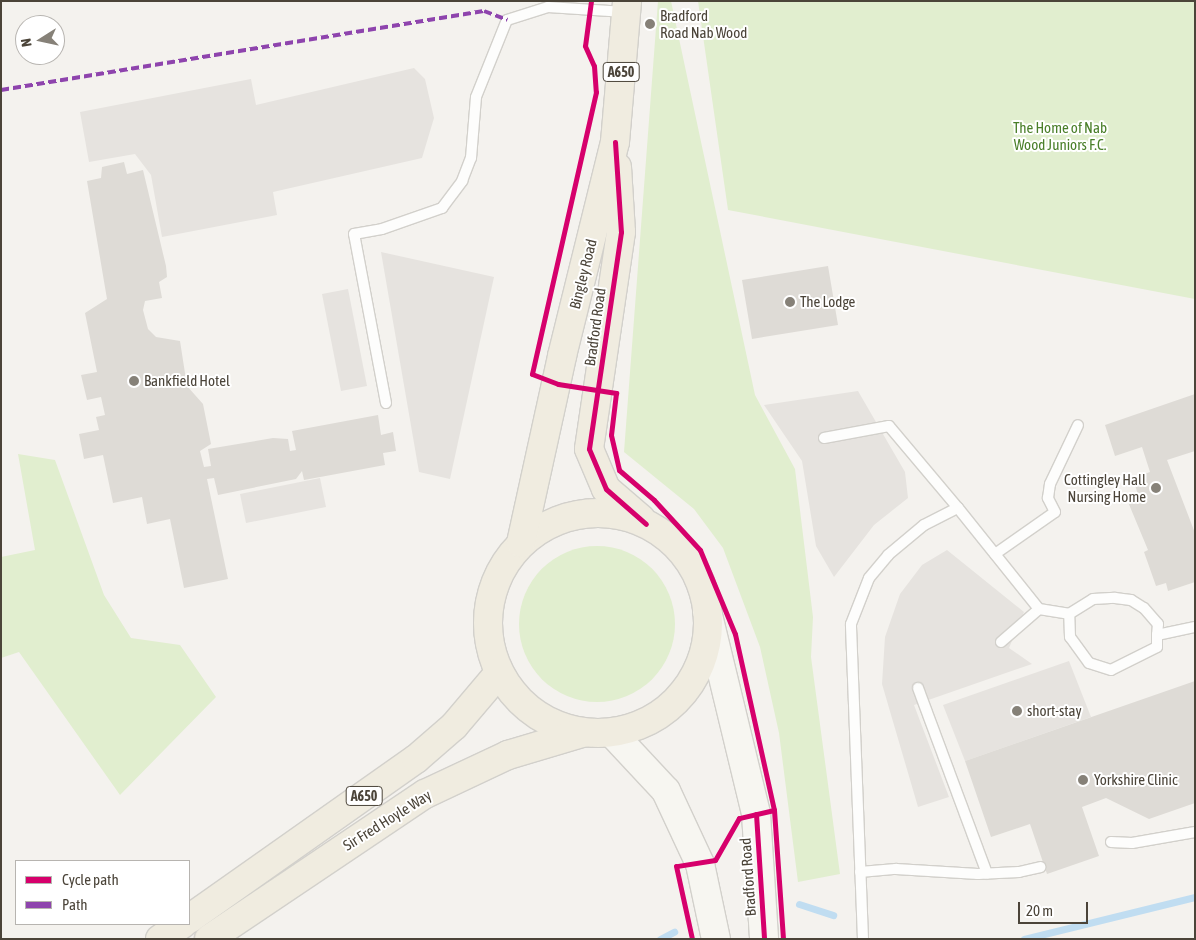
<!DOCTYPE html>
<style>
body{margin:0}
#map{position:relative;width:1196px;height:940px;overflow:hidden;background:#f4f2ee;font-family:"Asap Condensed",sans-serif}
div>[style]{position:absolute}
.green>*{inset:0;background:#e1eecf}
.round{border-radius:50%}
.parking>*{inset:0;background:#e6e3df}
.stream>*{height:7px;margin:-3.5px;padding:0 3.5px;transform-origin:3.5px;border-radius:3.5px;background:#c0ddf1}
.building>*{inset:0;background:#dedbd6}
.roads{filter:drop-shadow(1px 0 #d2d0cb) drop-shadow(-1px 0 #d2d0cb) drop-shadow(0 1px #d2d0cb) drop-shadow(0 -1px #d2d0cb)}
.service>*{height:10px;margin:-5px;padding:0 5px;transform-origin:5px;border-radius:5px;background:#fdfdfc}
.secondary>*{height:28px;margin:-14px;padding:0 14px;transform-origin:14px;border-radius:14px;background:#f7f6f1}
.trunk>*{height:28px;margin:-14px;padding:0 14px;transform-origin:14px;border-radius:14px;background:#f0ece0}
.trunk>.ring{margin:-14px;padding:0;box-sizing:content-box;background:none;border:28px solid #f0ece0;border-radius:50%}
.quiet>*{height:4px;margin-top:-2px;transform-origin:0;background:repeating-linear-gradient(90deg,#8e44ad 0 8px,transparent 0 12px)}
.cycleway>*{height:5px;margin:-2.5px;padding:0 2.5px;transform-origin:2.5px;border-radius:2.5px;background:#d6006c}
.dots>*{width:14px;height:14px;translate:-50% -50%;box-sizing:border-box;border:2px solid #fff;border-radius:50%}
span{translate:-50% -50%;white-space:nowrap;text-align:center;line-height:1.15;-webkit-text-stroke:4px #fff;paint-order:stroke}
.shield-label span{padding:1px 4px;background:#fff;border:1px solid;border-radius:4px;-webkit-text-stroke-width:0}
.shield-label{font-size:14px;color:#4b4439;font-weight:700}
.poi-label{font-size:15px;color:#4b4439}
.left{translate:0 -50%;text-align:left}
.right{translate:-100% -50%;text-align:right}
.park-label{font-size:15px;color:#4a7f2a}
.street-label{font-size:15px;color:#4b4439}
.frame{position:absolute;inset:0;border:2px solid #4b4439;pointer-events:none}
.legend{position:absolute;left:15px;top:860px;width:175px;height:65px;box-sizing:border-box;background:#fff;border:1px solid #b7b4b0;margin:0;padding:6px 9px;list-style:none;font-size:15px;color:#4b4439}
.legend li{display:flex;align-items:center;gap:10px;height:25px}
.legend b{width:25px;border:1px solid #b7b4b0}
.north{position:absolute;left:15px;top:15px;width:50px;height:50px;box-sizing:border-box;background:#fff;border:1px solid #b7b4b0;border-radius:50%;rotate:260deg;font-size:14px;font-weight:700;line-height:20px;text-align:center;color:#4b4439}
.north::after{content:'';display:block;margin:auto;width:18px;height:22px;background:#868178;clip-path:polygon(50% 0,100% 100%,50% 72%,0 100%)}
.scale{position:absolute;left:1018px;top:902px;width:70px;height:22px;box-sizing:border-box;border:2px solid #4b4439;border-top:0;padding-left:6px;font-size:15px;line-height:18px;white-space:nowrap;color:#4b4439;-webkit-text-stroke:4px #fff;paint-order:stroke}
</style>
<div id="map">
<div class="green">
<div style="clip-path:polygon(658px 1px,671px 1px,755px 395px,795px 469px,813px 617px,811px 657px,840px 874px,798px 882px,779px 733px,760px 647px,723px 548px,694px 509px,624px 452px)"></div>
<div style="clip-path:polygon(698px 1px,1195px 1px,1195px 299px,728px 210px)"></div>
<div style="clip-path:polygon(18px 454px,55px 460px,104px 595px,131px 638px,180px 645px,216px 697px,120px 795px,19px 652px,1px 658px,1px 557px,35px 550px)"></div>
<div class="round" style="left:519px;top:546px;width:156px;height:156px"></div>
</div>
<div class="parking">
<div style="clip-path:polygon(414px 68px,425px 79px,434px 118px,422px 158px,273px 192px,277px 215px,162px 237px,151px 175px,135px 154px,89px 162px,80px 112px,251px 79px,256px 105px)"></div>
<div style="clip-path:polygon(381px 252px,494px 277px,450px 479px,419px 472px)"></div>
<div style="clip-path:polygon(348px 289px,367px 386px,341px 391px,322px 294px)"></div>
<div style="clip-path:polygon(858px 391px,905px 472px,908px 498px,874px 525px,834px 577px,816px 546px,802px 461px,764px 405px)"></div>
<div style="clip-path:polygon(320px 478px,326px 507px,246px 523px,240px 494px)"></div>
<div style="clip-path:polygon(947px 550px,1024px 612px,1009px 648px,1032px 664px,914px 705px,949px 797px,918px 807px,882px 684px,885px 637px,900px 594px,922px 565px)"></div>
<div style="clip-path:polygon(1069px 661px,1091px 717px,965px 761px,943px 705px)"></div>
</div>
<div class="stream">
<div style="left:799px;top:904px;width:36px;rotate:18deg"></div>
<div style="left:660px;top:939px;width:16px;rotate:-27deg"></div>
<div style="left:1024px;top:939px;width:176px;rotate:-13.8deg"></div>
</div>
<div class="building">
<div style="clip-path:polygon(124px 162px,127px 174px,143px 170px,166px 266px,167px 277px,159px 282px,162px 298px,145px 301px,143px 310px,148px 329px,156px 337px,180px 341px,187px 386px,203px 404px,211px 444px,200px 451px,204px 467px,211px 466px,208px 449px,273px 438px,288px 439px,290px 451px,296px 450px,292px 431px,378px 415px,381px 435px,393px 432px,396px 451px,383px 453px,385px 465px,304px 480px,302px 471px,296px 479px,218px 495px,214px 478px,207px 479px,228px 579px,184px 588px,170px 519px,147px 524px,142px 497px,113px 503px,103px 455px,84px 459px,79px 434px,99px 430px,96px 417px,105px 415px,101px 397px,87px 400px,81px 375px,97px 372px,85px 313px,107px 299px,87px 181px,101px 178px,102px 167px)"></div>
<div style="clip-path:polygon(828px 266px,838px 325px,752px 339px,742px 280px)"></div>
<div style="clip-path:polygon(1195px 394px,1195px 451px,1167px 460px,1195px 533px,1195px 582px,1168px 591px,1166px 583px,1156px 586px,1144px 552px,1148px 550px,1128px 502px,1139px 498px,1133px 478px,1150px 472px,1142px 447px,1115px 456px,1105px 425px)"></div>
<div style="clip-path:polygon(1195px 681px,1195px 803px,1149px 819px,1106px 798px,1082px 807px,1099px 856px,1047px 874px,1030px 824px,991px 837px,965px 761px)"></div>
</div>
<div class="roads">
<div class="service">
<div style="left:386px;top:403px;width:172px;rotate:-100.7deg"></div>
<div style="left:354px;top:234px;width:28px;rotate:-10deg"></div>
<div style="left:382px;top:229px;width:64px;rotate:-19.3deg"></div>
<div style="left:442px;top:208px;width:34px;rotate:-53deg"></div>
<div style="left:462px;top:181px;width:25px;rotate:-69deg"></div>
<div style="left:471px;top:158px;width:61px;rotate:-85.3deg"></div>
<div style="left:476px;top:97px;width:83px;rotate:-68.1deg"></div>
<div style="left:507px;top:20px;width:43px;rotate:-17.6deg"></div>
<div style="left:548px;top:7px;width:77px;rotate:3.7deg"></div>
<div style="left:824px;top:438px;width:66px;rotate:-10.5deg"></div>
<div style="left:889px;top:426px;width:107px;rotate:49.9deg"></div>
<div style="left:995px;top:554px;width:73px;rotate:-35deg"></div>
<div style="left:1055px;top:512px;width:16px;rotate:-117deg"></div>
<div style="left:1048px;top:498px;width:14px;rotate:-82deg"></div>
<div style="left:1050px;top:484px;width:65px;rotate:-64.6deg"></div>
<div style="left:1115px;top:598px;width:16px;rotate:7deg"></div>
<div style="left:1131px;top:600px;width:15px;rotate:32deg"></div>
<div style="left:1144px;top:608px;width:21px;rotate:49deg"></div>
<div style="left:1158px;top:624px;width:11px;rotate:95deg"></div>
<div style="left:1157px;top:635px;width:12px;rotate:90deg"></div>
<div style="left:1157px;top:647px;width:51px;rotate:153.4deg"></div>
<div style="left:1111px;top:670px;width:23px;rotate:-162deg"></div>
<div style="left:1089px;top:663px;width:32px;rotate:-126deg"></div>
<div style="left:1070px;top:637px;width:23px;rotate:-92deg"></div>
<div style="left:1069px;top:614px;width:28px;rotate:-32deg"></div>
<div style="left:1093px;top:599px;width:22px;rotate:-3deg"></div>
<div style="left:1157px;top:635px;width:39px;rotate:-12deg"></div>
<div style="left:1001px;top:642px;width:50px;rotate:-41deg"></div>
<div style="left:918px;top:688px;width:198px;rotate:69.6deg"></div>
<div style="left:1111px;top:842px;width:21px;rotate:3deg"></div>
<div style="left:1132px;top:843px;width:64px;rotate:-9.9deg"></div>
<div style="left:860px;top:872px;width:36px;rotate:-5deg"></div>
<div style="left:896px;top:869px;width:82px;rotate:3.5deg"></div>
<div style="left:978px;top:874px;width:41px;rotate:-2.8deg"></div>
<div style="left:1019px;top:872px;width:22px;rotate:-13deg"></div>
<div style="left:863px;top:939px;width:315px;rotate:-92.2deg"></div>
<div style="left:851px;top:624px;width:49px;rotate:-68.6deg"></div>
<div style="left:869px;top:578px;width:30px;rotate:-50deg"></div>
<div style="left:888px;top:555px;width:47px;rotate:-39.8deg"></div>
<div style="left:924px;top:525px;width:38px;rotate:-27deg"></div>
<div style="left:958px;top:508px;width:129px;rotate:51.3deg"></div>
<div style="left:1039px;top:609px;width:30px;rotate:9deg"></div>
</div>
<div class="secondary">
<div style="left:707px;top:611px;width:209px;rotate:76.4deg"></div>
<div style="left:756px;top:814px;width:125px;rotate:86.3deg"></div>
<div style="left:612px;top:733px;width:79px;rotate:47deg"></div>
<div style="left:666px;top:791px;width:81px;rotate:65deg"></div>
<div style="left:700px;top:864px;width:77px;rotate:78deg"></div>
</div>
<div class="trunk">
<div style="left:617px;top:167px;width:65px;rotate:86.5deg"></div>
<div style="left:621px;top:232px;width:219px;rotate:98.4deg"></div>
<div style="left:589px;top:449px;width:43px;rotate:67deg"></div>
<div style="left:606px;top:489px;width:46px;rotate:40.6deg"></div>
<div class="ring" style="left:488px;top:513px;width:192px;height:192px"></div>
<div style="left:521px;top:543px;width:191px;rotate:-77.6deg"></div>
<div style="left:562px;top:356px;width:220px;rotate:-76.1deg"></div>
<div style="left:615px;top:142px;width:142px;rotate:-85.1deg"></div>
<div style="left:189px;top:919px;width:278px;rotate:-35.2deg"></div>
<div style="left:416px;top:759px;width:50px;rotate:-41deg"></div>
<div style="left:454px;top:726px;width:70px;rotate:-49.7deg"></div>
<div style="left:160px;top:939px;width:27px;rotate:-34deg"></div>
<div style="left:209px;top:939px;width:260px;rotate:-33.9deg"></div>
<div style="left:425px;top:794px;width:92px;rotate:-25.2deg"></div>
<div style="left:508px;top:755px;width:77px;rotate:-16.6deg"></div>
</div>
</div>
<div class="quiet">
<div style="left:1px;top:90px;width:489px;rotate:-9.3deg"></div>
<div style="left:484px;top:11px;width:25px;rotate:21deg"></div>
</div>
<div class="cycleway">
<div style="left:591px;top:1px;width:45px;rotate:97.6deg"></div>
<div style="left:585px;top:46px;width:22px;rotate:66deg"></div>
<div style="left:594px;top:66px;width:26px;rotate:86deg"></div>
<div style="left:596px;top:92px;width:289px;rotate:102.8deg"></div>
<div style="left:532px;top:374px;width:28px;rotate:21deg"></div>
<div style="left:558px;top:384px;width:59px;rotate:8.8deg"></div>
<div style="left:616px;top:393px;width:42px;rotate:96.8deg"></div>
<div style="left:611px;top:435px;width:36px;rotate:77deg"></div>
<div style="left:619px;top:470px;width:46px;rotate:40.6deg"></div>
<div style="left:654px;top:500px;width:68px;rotate:47.4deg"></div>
<div style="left:700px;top:550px;width:91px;rotate:67.4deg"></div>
<div style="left:735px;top:634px;width:180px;rotate:77.5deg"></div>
<div style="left:774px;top:810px;width:36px;rotate:167deg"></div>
<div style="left:739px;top:818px;width:48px;rotate:119.7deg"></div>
<div style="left:715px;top:860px;width:39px;rotate:171deg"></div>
<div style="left:676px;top:866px;width:75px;rotate:77.6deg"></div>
<div style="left:615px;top:142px;width:90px;rotate:86.2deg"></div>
<div style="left:621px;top:232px;width:219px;rotate:98.4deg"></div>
<div style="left:589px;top:449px;width:43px;rotate:67deg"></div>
<div style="left:606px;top:489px;width:53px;rotate:41.2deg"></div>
<div style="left:774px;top:810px;width:129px;rotate:86deg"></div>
<div style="left:756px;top:814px;width:125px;rotate:86.3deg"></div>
</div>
<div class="dots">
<div style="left:650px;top:24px;background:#868178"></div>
<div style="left:790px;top:302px;background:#868178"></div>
<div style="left:134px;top:381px;background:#868178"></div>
<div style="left:1156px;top:488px;background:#868178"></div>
<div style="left:1017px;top:711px;background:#868178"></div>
<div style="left:1083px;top:780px;background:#868178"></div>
</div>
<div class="shield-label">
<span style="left:621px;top:72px">A650</span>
<span style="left:364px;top:796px">A650</span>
</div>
<div class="poi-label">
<span class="left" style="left:660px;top:24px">Bradford<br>Road Nab Wood</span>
<span class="left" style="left:800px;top:302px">The Lodge</span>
<span class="left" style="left:144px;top:381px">Bankfield Hotel</span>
<span class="right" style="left:1146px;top:488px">Cottingley Hall<br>Nursing Home</span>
<span class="left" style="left:1027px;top:711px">short-stay</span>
<span class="left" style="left:1094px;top:780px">Yorkshire Clinic</span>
</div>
<div class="park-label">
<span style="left:1060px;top:136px">The Home of Nab<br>Wood Juniors F.C.</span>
</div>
<div class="street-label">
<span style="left:583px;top:274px;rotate:-76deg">Bingley Road</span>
<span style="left:595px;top:327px;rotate:-82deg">Bradford Road</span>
<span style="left:387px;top:820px;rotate:-32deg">Sir Fred Hoyle Way</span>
<span style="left:748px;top:877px;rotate:-94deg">Bradford Road</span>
</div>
<div class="frame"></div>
<ul class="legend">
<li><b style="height:6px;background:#d6006c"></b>Cycle path</li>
<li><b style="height:6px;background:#8e44ad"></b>Path</li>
</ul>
<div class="north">N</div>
<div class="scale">20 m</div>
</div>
